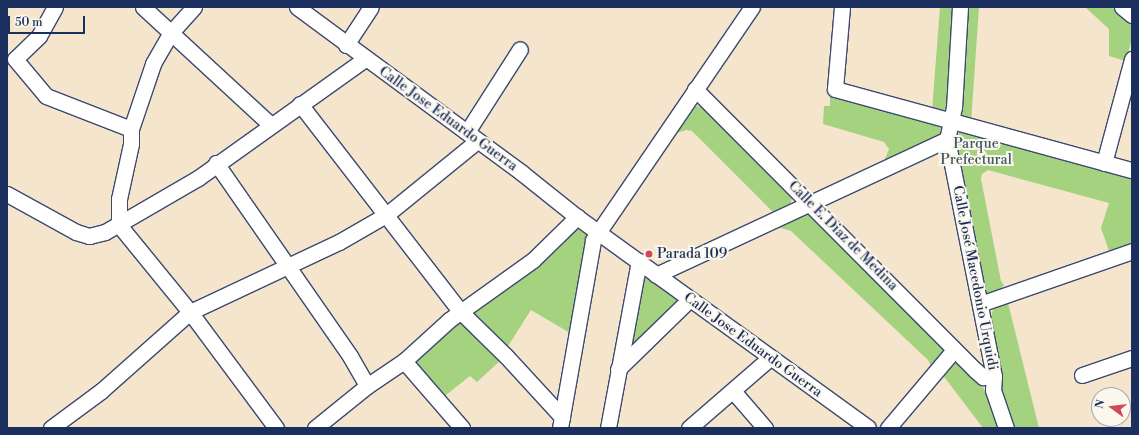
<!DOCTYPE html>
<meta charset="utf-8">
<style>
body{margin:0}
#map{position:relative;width:1139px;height:435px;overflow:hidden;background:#f5e5cd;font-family:"Libre Bodoni",serif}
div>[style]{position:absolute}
.green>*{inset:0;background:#a4d27f}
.roads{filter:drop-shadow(1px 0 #3c4a6f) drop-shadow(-1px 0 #3c4a6f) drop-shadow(0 1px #3c4a6f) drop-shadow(0 -1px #3c4a6f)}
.minor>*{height:15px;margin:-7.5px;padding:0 7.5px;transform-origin:7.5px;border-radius:7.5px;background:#fff}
.dots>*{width:11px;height:11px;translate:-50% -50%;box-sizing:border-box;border:2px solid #fbf7ec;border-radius:50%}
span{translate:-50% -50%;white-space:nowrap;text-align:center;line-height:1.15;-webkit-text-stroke:4px #fbf7ec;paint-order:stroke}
.street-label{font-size:14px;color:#1b2f5e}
.park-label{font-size:14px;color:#3d5866}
.poi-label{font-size:14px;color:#1b2f5e}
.left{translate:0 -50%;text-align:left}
.frame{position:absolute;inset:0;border:8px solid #1b2f5e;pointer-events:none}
.north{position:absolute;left:1091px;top:387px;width:40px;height:40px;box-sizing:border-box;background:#fbf7ec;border:1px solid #a1a7b3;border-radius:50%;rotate:285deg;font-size:11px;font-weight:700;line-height:16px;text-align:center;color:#1b2f5e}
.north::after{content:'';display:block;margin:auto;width:14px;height:18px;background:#d1495b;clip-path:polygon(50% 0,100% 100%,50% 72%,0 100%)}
.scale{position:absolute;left:8px;top:16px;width:77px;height:18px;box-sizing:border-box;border:2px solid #1b2f5e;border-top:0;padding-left:5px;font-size:12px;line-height:14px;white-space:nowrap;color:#1b2f5e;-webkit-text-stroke:3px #fbf7ec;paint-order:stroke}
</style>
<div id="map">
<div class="green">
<div style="clip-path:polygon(940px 7px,955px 7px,948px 105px,941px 113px,932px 111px)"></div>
<div style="clip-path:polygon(966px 7px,979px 7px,971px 123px,962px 119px,959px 113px)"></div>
<div style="clip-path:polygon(1085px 7px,1114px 7px,1132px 22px,1132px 38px,1126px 61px,1109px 56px,1109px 29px)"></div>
<div style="clip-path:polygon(830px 94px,941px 126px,940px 137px,894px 161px,885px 159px,889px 149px,884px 142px,823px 124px,824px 106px,830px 106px)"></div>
<div style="clip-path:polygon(696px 106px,704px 107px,792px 197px,791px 203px,773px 212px,692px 131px,686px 130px,677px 133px)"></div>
<div style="clip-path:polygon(960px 129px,1132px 175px,1132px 247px,1110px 254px,1101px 228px,1109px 203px,988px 170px,982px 174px,981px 179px,1001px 281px,1004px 285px,997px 293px,987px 294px,981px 290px,955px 145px)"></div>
<div style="clip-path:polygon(802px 210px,810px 212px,945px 346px,945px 354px,932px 368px,928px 360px,791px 231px,774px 226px)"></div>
<div style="clip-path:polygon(575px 227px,590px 237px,570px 333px,531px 310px,506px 349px,468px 314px)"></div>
<div style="clip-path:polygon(644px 273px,680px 300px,628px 349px)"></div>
<div style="clip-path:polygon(1007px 299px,1039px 428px,1011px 428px,998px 387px,989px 321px,995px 305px)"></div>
<div style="clip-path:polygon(461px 317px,502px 359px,477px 382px,470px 376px,441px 399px,408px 362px)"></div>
<div style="clip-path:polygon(953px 359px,961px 360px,989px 395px,1002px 428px,983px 428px,942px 374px)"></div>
</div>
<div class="roads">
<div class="minor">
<div style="left:55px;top:7px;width:33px;rotate:119deg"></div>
<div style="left:39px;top:36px;width:33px;rotate:136deg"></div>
<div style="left:15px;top:59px;width:48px;rotate:50deg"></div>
<div style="left:46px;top:96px;width:91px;rotate:21.2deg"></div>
<div style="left:143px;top:7px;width:174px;rotate:42.7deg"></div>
<div style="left:194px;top:7px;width:36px;rotate:132deg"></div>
<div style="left:170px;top:34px;width:34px;rotate:120deg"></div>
<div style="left:153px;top:64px;width:69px;rotate:108.7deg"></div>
<div style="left:131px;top:129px;width:15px;rotate:90deg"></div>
<div style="left:131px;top:144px;width:56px;rotate:102.3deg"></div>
<div style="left:119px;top:199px;width:26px;rotate:90deg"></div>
<div style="left:119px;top:225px;width:112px;rotate:50.8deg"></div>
<div style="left:190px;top:312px;width:144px;rotate:53.4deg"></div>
<div style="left:297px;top:7px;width:280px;rotate:36.4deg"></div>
<div style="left:522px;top:173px;width:70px;rotate:38.7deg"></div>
<div style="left:577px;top:217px;width:359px;rotate:35.9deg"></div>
<div style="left:842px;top:7px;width:82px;rotate:94.9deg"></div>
<div style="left:835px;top:89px;width:308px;rotate:15.3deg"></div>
<div style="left:960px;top:7px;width:100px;rotate:93.4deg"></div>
<div style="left:954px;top:107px;width:33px;rotate:102deg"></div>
<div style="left:947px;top:139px;width:242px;rotate:78.8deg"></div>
<div style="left:994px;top:376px;width:14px;rotate:94deg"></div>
<div style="left:993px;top:390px;width:40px;rotate:71.1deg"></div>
<div style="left:1122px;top:7px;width:13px;rotate:39deg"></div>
<div style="left:346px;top:45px;width:45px;rotate:-56.7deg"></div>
<div style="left:695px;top:89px;width:397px;rotate:45.1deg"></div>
<div style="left:975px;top:370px;width:11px;rotate:41deg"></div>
<div style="left:983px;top:377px;width:11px;rotate:-5deg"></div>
<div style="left:300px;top:104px;width:263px;rotate:52.3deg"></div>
<div style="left:461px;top:312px;width:63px;rotate:44.4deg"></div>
<div style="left:506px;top:356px;width:83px;rotate:47.4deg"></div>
<div style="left:467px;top:132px;width:98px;rotate:-57.4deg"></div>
<div style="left:216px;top:163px;width:235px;rotate:55.2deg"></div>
<div style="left:350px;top:356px;width:34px;rotate:60deg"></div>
<div style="left:1104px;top:163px;width:108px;rotate:-74.9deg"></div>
<div style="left:7px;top:194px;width:79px;rotate:28.8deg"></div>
<div style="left:76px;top:232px;width:14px;rotate:17deg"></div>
<div style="left:89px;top:236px;width:16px;rotate:-14deg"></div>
<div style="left:105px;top:232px;width:108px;rotate:-30.1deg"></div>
<div style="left:198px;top:178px;width:205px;rotate:-35.5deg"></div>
<div style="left:656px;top:275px;width:321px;rotate:-25deg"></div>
<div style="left:980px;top:304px;width:161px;rotate:-19.2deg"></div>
<div style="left:404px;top:361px;width:89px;rotate:49.1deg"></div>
<div style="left:618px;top:369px;width:99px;rotate:-44.2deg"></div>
<div style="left:1082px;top:375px;width:53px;rotate:-18.8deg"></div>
<div style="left:733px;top:391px;width:49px;rotate:49.1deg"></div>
<div style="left:51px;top:428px;width:62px;rotate:-36.5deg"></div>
<div style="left:101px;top:391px;width:119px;rotate:-41.6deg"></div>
<div style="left:190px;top:312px;width:165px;rotate:-25.2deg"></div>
<div style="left:339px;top:242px;width:54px;rotate:-29.9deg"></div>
<div style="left:386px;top:215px;width:117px;rotate:-39.1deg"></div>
<div style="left:315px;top:428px;width:67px;rotate:-38.9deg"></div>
<div style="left:367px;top:386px;width:45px;rotate:-34deg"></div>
<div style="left:404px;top:361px;width:61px;rotate:-42.3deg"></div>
<div style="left:449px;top:320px;width:103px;rotate:-35.5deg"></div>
<div style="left:533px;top:260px;width:62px;rotate:-44.3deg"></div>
<div style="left:560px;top:428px;width:191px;rotate:-80deg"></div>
<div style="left:593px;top:240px;width:282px;rotate:-55.7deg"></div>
<div style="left:608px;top:428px;width:170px;rotate:-79.5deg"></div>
<div style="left:689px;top:428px;width:108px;rotate:-40.9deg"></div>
<div style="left:888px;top:428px;width:102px;rotate:-49.8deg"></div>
</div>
</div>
<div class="dots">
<div style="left:649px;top:254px;background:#d1495b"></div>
</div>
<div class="street-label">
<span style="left:448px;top:119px;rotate:36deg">Calle Jose Eduardo Guerra</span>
<span style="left:843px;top:236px;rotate:45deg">Calle E. Diaz de Medina</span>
<span style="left:975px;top:278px;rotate:79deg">Calle José Macedonio Urquidi</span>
<span style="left:753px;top:345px;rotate:36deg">Calle Jose Eduardo Guerra</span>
</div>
<div class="park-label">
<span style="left:976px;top:152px">Parque<br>Prefectural</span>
</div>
<div class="poi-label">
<span class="left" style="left:657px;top:254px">Parada 109</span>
</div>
<div class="frame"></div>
<div class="north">N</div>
<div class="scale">50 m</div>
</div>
